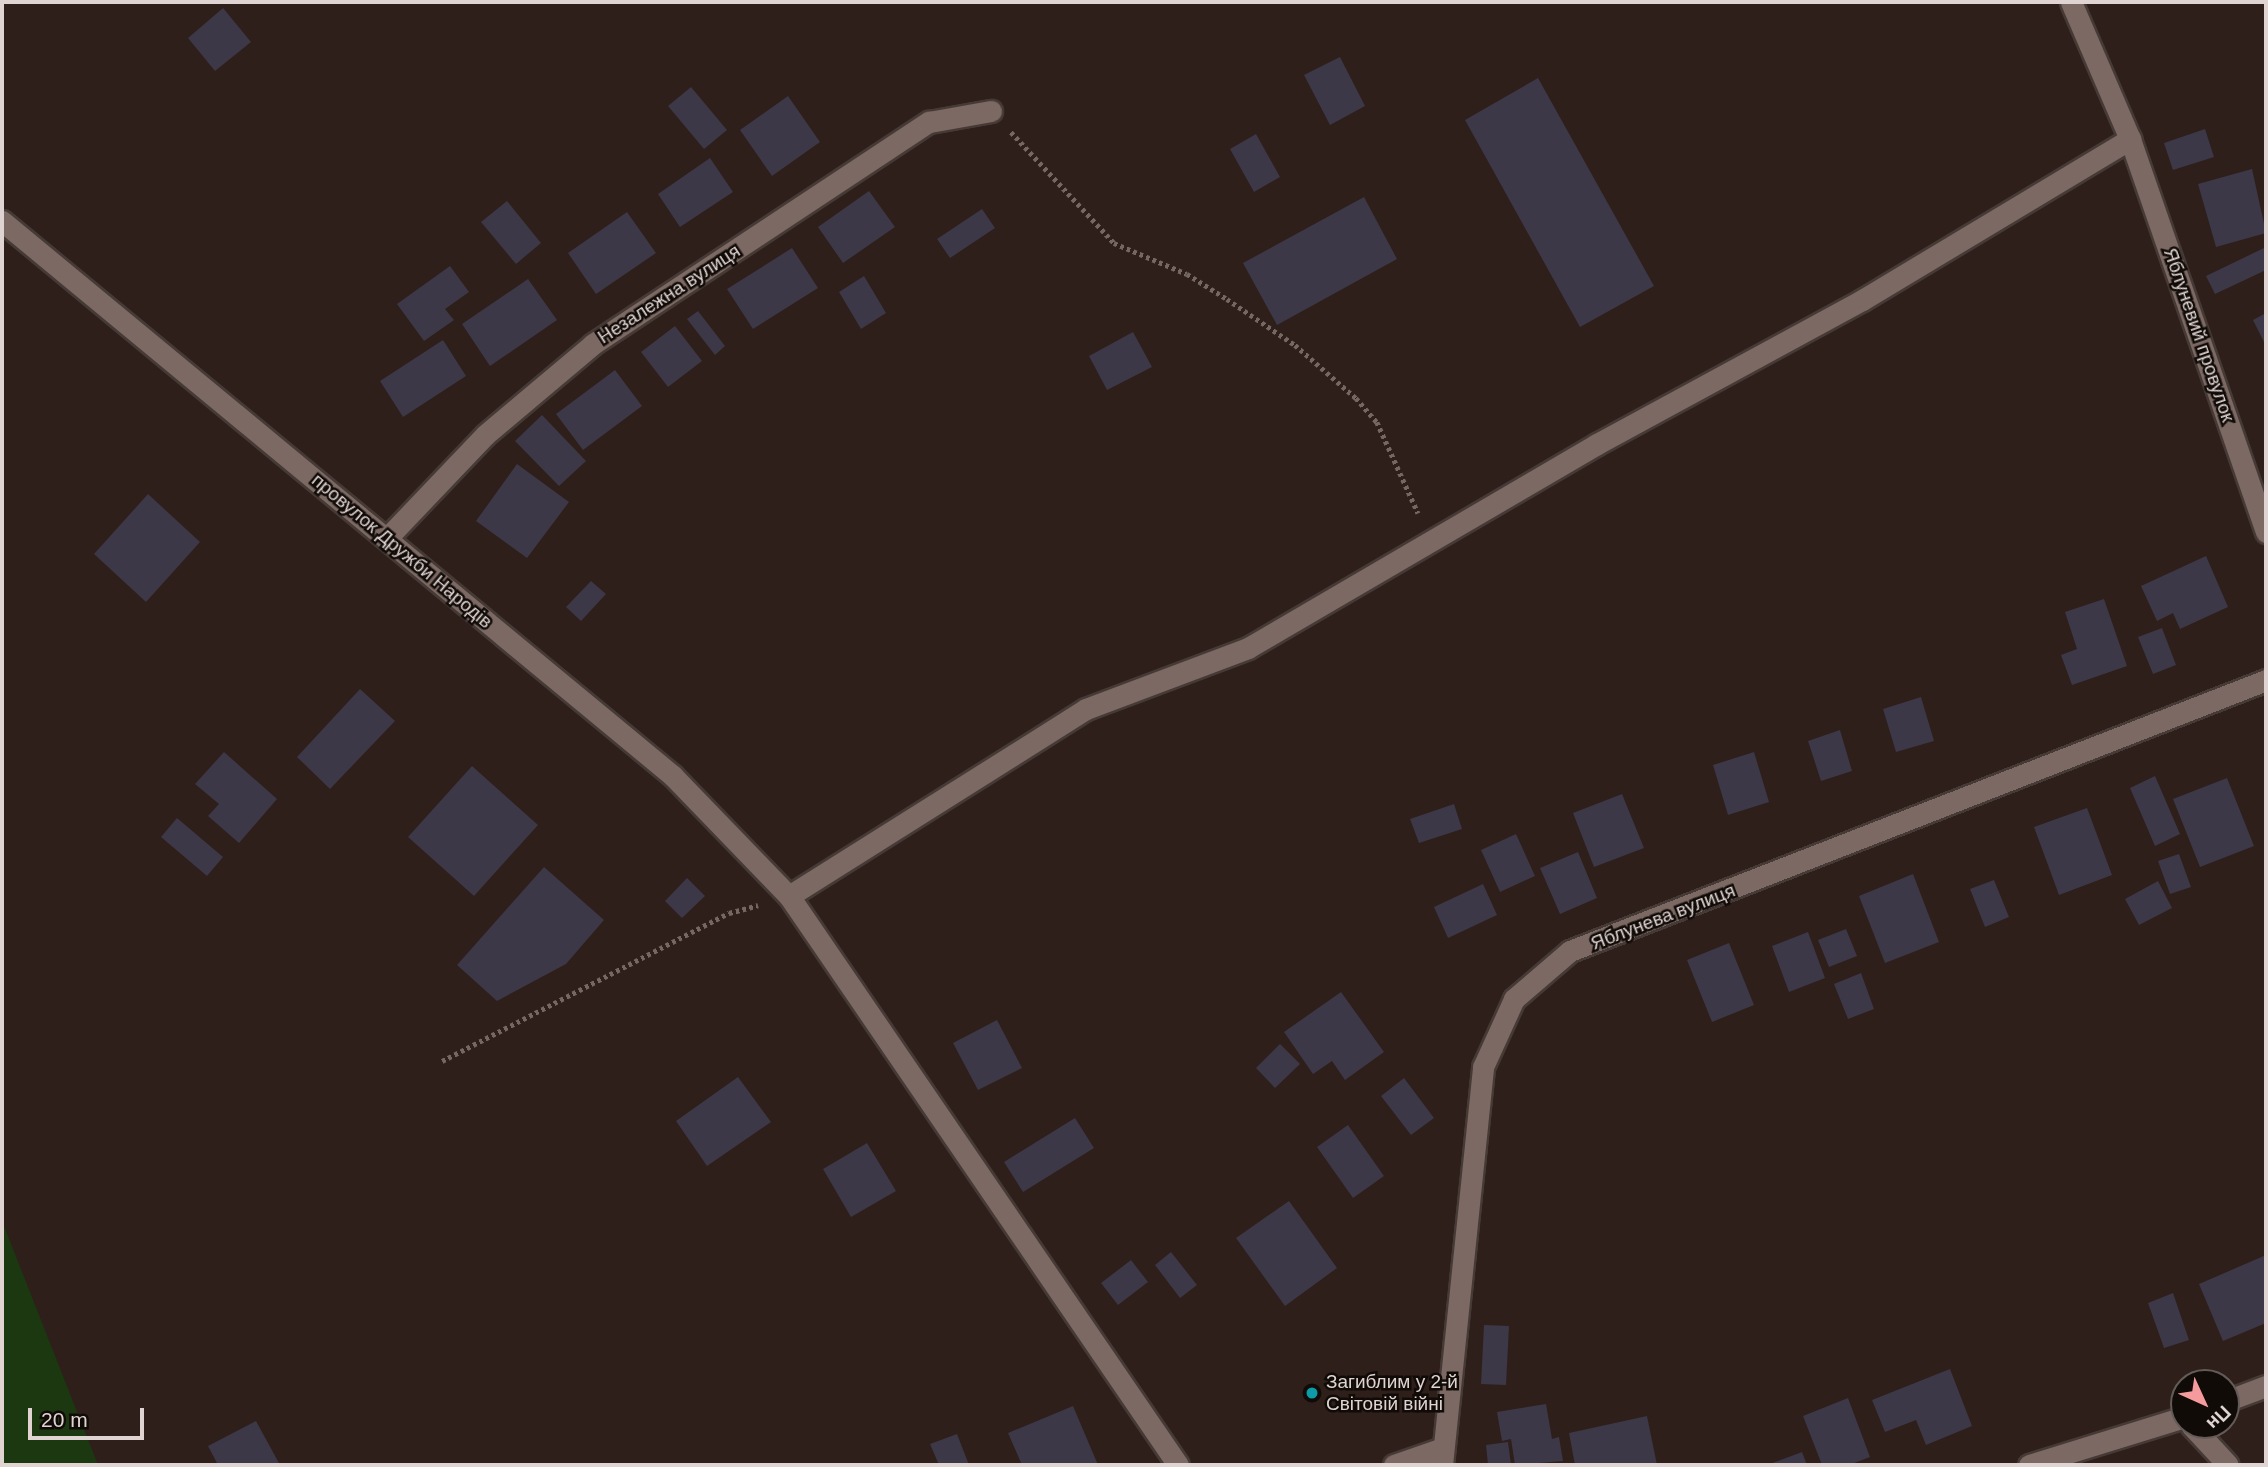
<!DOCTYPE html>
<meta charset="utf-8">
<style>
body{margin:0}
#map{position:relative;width:2268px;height:1467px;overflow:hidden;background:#2e1f1a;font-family:Arial,sans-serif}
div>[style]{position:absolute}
.green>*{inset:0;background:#1c3811}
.building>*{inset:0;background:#3c3847}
.path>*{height:4.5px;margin-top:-2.25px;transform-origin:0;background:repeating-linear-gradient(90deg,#756863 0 3.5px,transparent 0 7px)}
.roads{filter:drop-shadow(2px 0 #463a36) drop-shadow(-2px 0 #463a36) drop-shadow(0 2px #463a36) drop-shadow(0 -2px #463a36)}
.minor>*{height:21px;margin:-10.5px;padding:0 10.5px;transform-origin:10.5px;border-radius:10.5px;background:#7c6963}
.dots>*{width:19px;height:19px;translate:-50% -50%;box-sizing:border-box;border:4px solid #110b08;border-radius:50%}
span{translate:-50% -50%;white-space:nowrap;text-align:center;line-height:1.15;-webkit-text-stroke:5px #110b08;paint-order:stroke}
.street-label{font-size:19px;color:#dfd4d1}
.poi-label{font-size:19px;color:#dfd4d1}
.left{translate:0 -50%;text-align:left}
.frame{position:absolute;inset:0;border:4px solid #dfd4d1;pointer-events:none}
.north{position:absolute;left:2170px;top:1369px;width:70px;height:70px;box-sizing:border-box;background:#110b08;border:2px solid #635b58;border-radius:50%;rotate:135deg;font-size:19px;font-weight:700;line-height:28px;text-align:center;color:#dfd4d1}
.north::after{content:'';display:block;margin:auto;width:24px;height:32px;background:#f59b9d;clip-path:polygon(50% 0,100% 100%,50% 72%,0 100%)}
.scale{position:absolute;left:28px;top:1408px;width:116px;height:32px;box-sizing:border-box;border:4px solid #dfd4d1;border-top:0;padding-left:9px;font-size:21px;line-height:24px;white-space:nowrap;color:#dfd4d1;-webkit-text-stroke:5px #110b08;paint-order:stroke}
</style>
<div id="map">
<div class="green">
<div style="clip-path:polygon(2px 1221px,98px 1465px,2px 1465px)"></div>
</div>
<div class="building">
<div style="clip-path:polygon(223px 8px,251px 42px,215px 71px,188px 38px)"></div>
<div style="clip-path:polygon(1340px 57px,1365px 106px,1330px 125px,1304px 75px)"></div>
<div style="clip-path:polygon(1538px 78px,1654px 286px,1580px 327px,1465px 120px)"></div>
<div style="clip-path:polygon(691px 87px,727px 130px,704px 149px,668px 106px)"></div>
<div style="clip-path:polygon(788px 96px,820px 142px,772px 176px,740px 130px)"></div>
<div style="clip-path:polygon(2205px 129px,2214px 157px,2173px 170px,2164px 143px)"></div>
<div style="clip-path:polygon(1256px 134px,1280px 177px,1254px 192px,1230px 149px)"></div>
<div style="clip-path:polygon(710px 158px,733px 192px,680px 227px,658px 194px)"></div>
<div style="clip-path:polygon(2252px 169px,2266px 233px,2216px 247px,2198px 184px)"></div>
<div style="clip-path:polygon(869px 191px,895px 227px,843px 263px,818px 227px)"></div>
<div style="clip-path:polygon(1364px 197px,1397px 259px,1277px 325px,1243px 263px)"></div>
<div style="clip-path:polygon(507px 201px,541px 243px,516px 264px,481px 222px)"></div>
<div style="clip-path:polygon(982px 209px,995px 228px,950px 258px,937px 239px)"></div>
<div style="clip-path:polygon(627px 212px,656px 253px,596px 294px,568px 253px)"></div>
<div style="clip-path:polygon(2266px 247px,2266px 270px,2215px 294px,2206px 276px)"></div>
<div style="clip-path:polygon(792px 248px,818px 288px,753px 329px,727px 289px)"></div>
<div style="clip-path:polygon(450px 266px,469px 292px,445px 309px,454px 320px,424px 341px,397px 304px)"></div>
<div style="clip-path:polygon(864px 276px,886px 313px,861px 329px,839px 292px)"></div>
<div style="clip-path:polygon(528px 279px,557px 320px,490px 366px,462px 324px)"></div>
<div style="clip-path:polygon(698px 311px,725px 346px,715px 355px,687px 319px)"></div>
<div style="clip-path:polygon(2266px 313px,2266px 346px,2253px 320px)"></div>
<div style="clip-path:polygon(675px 326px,702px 361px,668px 387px,641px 352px)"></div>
<div style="clip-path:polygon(1133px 332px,1152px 367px,1107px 390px,1089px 356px)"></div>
<div style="clip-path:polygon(443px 340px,466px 376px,403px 417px,380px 381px)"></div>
<div style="clip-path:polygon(615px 370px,642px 406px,583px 450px,556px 414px)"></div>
<div style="clip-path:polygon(542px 415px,586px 461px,559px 486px,515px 441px)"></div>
<div style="clip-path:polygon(517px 464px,569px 502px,527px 558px,476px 521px)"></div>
<div style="clip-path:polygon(148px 494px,200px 542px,146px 602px,94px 554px)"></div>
<div style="clip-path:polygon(2206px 556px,2228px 607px,2180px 629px,2173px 613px,2157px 621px,2141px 586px)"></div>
<div style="clip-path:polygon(591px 581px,606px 594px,581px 621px,566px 607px)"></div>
<div style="clip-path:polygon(2104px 599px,2127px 666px,2072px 685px,2061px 655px,2077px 649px,2065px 612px)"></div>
<div style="clip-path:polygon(2162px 628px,2176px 665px,2153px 674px,2138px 637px)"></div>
<div style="clip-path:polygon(360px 689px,395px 721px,330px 789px,297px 757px)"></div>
<div style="clip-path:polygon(1921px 697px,1934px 741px,1896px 752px,1883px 709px)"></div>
<div style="clip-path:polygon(1840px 730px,1852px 771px,1821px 781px,1808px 741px)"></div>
<div style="clip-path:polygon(224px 752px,277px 799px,239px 843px,208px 816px,219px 804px,195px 784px)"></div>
<div style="clip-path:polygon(1754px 752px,1769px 802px,1728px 815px,1713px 765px)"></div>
<div style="clip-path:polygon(472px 766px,538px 825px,474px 896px,408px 837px)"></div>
<div style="clip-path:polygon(2155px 776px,2180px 834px,2155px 846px,2130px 788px)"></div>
<div style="clip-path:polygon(2227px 778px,2254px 846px,2200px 867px,2173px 799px)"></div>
<div style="clip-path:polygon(1622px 794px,1644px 848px,1594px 867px,1573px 813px)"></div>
<div style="clip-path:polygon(1454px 804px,1462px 829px,1419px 843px,1410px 819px)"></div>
<div style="clip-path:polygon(2087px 808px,2112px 875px,2059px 895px,2034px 827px)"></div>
<div style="clip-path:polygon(177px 818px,223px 857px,207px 876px,161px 837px)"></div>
<div style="clip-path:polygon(1516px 834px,1535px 876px,1500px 892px,1481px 850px)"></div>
<div style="clip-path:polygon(1578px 852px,1597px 898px,1560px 914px,1540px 868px)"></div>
<div style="clip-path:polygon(2179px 854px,2191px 887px,2170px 894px,2158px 861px)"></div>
<div style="clip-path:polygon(544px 867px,604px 920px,566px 964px,497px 1001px,457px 965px)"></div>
<div style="clip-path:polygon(1913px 874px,1939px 942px,1885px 963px,1859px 896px)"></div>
<div style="clip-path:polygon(687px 878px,705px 896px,682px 918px,665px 901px)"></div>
<div style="clip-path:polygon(1994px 880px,2009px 917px,1985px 927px,1970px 889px)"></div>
<div style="clip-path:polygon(2158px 881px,2172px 908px,2139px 925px,2125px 899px)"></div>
<div style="clip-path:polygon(1483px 884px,1497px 915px,1448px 938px,1434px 907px)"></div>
<div style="clip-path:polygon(1846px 929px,1857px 956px,1829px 967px,1818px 940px)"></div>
<div style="clip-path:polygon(1808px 932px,1825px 978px,1789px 992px,1772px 946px)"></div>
<div style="clip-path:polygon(1729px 943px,1754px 1005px,1712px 1022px,1687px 960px)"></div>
<div style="clip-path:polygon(1861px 973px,1874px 1009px,1848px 1019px,1834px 984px)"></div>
<div style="clip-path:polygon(1341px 992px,1384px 1052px,1345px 1080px,1332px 1061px,1313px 1074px,1284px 1032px)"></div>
<div style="clip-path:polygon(997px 1020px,1022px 1068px,978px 1090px,953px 1043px)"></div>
<div style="clip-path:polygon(1280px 1044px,1300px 1064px,1275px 1088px,1256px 1068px)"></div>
<div style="clip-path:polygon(738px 1077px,771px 1122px,707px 1166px,676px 1121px)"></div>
<div style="clip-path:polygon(1404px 1078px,1434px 1118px,1411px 1135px,1381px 1096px)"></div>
<div style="clip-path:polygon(1075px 1118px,1094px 1148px,1023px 1192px,1004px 1162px)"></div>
<div style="clip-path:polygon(1348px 1125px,1384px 1176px,1353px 1198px,1317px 1147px)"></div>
<div style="clip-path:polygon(867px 1143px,896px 1191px,851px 1217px,823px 1169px)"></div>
<div style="clip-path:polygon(1289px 1201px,1337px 1268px,1285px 1306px,1236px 1238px)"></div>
<div style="clip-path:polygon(1171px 1252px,1197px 1285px,1180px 1298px,1155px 1265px)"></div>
<div style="clip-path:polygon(2266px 1255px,2266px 1323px,2223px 1341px,2199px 1284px)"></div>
<div style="clip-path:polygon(1131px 1260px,1148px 1282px,1118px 1305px,1101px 1283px)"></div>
<div style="clip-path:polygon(2173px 1293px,2189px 1340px,2164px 1348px,2148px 1303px)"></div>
<div style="clip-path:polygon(1484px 1325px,1509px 1326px,1506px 1385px,1481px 1384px)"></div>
<div style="clip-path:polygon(1950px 1369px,1972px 1426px,1926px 1445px,1916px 1420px,1885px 1432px,1872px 1400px)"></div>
<div style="clip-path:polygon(1848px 1398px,1870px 1457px,1849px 1465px,1822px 1465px,1803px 1416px)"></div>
<div style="clip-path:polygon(1546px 1404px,1552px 1439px,1559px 1437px,1563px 1461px,1515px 1465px,1511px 1439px,1502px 1441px,1497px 1412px)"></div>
<div style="clip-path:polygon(1073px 1406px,1098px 1465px,1022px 1465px,1008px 1433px)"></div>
<div style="clip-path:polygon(1647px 1416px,1657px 1465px,1575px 1465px,1569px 1433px)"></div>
<div style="clip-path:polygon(256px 1421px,280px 1465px,218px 1465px,208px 1446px)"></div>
<div style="clip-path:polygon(957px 1434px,969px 1465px,939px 1465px,930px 1444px)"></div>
<div style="clip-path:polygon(1508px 1442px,1511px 1465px,1488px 1465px,1486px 1445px)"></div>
<div style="clip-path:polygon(1802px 1452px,1807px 1465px,1767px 1465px)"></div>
</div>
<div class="path">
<div style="left:1011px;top:132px;width:151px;rotate:47.1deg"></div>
<div style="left:1114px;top:243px;width:79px;rotate:23deg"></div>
<div style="left:1187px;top:274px;width:47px;rotate:32deg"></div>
<div style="left:1227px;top:299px;width:82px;rotate:34.1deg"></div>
<div style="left:1295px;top:345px;width:81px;rotate:41deg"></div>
<div style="left:1356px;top:398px;width:32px;rotate:49deg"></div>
<div style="left:1377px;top:422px;width:100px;rotate:65.7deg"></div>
<div style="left:442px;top:1061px;width:323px;rotate:-27.3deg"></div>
<div style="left:729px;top:913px;width:30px;rotate:-15deg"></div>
</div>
<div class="roads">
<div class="minor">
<div style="left:2071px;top:2px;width:149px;rotate:66.7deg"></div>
<div style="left:2130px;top:139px;width:416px;rotate:70.9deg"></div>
<div style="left:2px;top:221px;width:871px;rotate:39.59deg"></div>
<div style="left:673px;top:776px;width:167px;rotate:46deg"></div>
<div style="left:789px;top:896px;width:689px;rotate:55.64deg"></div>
<div style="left:387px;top:538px;width:142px;rotate:-46.4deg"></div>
<div style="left:485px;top:435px;width:141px;rotate:-40.1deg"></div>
<div style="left:593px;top:344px;width:403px;rotate:-33.5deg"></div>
<div style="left:929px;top:122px;width:63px;rotate:-10.1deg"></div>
<div style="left:789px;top:896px;width:351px;rotate:-32.2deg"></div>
<div style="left:1086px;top:709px;width:173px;rotate:-20.6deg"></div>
<div style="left:1248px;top:648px;width:404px;rotate:-30.3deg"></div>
<div style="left:1597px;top:444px;width:302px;rotate:-28.5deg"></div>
<div style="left:1862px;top:300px;width:313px;rotate:-31deg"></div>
<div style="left:2226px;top:1401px;width:43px;rotate:-20.6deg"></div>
<div style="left:2191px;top:1425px;width:54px;rotate:47.2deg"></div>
<div style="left:1394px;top:1465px;width:49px;rotate:-19.2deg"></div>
<div style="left:1442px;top:1465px;width:400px;rotate:-84.1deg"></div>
<div style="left:1483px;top:1067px;width:75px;rotate:-65.5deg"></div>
<div style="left:1514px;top:999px;width:74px;rotate:-40.6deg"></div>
<div style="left:1570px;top:951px;width:747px;rotate:-21.27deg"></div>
<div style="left:2029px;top:1465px;width:162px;rotate:-17.2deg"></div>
</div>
</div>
<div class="dots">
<div style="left:1312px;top:1393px;background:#0f9aa8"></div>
</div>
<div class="street-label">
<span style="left:669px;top:294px;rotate:-33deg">Незалежна вулиця</span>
<span style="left:2199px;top:335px;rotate:71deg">Яблуневий провулок</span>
<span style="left:402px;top:551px;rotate:40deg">провулок Дружби Народів</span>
<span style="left:1663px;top:917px;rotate:-21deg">Яблунева вулиця</span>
</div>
<div class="poi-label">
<span class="left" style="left:1326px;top:1393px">Загиблим у 2-й<br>Світовій війні</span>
</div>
<div class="frame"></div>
<div class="north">Пн</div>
<div class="scale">20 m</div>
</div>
